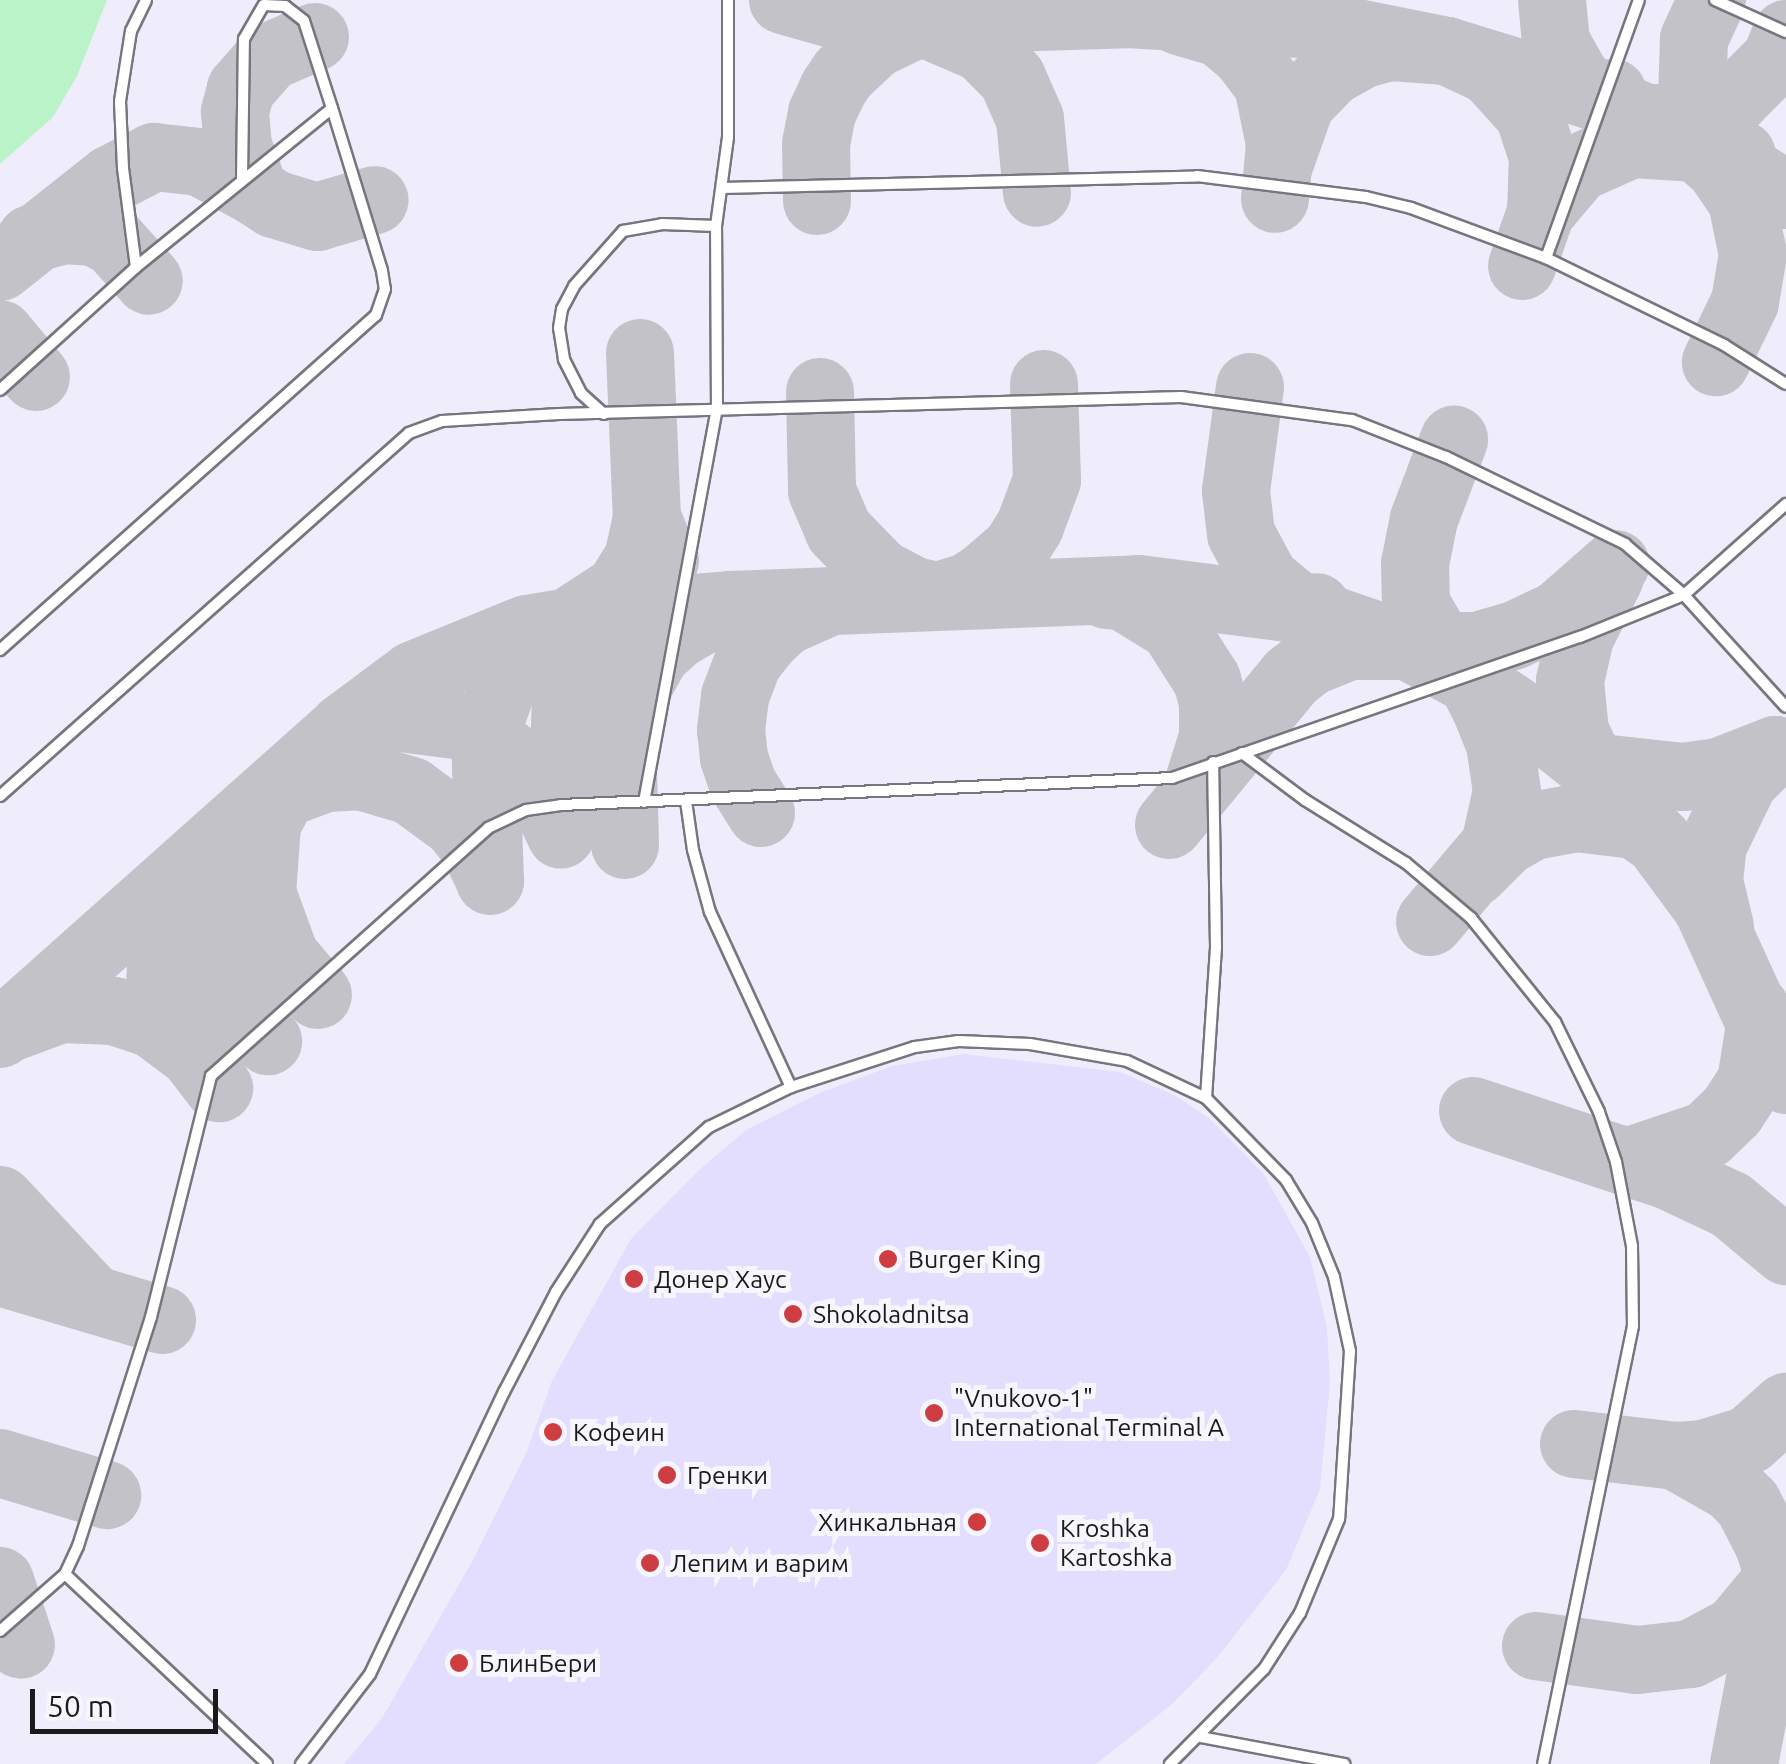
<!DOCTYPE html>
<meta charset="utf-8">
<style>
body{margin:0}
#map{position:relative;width:1786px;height:1764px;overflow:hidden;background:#f7f6fd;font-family:Ubuntu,sans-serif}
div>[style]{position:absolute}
.built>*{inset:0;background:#efecfb}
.green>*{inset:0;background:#baf3c7}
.taxiway>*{height:68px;margin:-34px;padding:0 34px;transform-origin:34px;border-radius:34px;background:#c4c2c9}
.building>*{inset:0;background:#e3ddfe}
.roads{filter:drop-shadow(2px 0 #77767d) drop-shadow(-2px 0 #77767d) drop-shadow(0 2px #77767d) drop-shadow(0 -2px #77767d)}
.lane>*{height:10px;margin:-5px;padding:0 5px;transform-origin:5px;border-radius:5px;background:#fff}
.dots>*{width:28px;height:28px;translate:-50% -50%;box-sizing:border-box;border:5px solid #f7f6fd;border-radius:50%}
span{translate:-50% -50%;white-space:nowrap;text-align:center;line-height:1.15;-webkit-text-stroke:10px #f7f6fd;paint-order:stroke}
.poi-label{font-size:25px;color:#1a191c}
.left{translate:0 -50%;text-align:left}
.right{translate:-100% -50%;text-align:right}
.scale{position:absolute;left:30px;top:1689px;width:188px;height:45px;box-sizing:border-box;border:5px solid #1a191c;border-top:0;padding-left:12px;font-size:30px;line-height:35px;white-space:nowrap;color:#1a191c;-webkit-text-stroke:8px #f7f6fd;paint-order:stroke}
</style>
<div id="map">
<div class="built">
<div style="clip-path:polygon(0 0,1786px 0,1786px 1764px,0 1764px)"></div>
</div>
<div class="green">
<div style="clip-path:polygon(0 0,107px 0,77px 76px,53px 117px,0 164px)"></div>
</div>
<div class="taxiway">
<div style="left:783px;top:0;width:73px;rotate:15.9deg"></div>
<div style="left:853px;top:20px;width:24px;rotate:5deg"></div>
<div style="left:877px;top:22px;width:250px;rotate:-1.8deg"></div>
<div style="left:1127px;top:14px;width:190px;rotate:3.3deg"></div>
<div style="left:1317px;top:25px;width:133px;rotate:11.3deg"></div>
<div style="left:1447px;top:51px;width:153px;rotate:17.1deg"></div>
<div style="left:1593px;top:96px;width:55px;rotate:22.4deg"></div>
<div style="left:1644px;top:117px;width:61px;rotate:30.3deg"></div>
<div style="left:1697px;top:148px;width:24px;rotate:12deg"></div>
<div style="left:1720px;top:153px;width:78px;rotate:32.5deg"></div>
<div style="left:1552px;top:0;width:42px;rotate:84.6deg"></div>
<div style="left:1556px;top:42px;width:38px;rotate:61deg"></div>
<div style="left:1574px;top:75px;width:28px;rotate:48deg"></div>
<div style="left:1593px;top:96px;width:20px;rotate:-9deg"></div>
<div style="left:1712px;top:0;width:43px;rotate:114.8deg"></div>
<div style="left:1694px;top:39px;width:59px;rotate:91.9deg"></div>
<div style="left:1692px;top:98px;width:62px;rotate:63deg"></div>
<div style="left:1720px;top:153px;width:22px;rotate:5deg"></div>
<div style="left:1179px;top:21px;width:43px;rotate:16.3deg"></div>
<div style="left:1220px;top:33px;width:33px;rotate:40deg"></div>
<div style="left:1245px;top:54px;width:39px;rotate:53deg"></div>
<div style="left:1268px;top:85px;width:60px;rotate:78.5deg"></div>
<div style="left:1280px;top:144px;width:55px;rotate:95.2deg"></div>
<div style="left:315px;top:37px;width:50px;rotate:156.5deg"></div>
<div style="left:269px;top:57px;width:43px;rotate:131.2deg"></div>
<div style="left:241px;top:89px;width:24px;rotate:105deg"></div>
<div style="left:235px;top:112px;width:34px;rotate:85deg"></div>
<div style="left:238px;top:146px;width:30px;rotate:70deg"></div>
<div style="left:248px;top:174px;width:18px;rotate:71deg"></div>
<div style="left:254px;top:191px;width:24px;rotate:33deg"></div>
<div style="left:274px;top:204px;width:45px;rotate:16.8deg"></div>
<div style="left:317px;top:217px;width:60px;rotate:-16.3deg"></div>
<div style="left:1654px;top:118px;width:44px;rotate:-1.3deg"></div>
<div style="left:1698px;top:117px;width:41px;rotate:-24.7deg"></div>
<div style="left:1735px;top:100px;width:58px;rotate:-45deg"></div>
<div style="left:1776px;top:59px;width:27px;rotate:-68deg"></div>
<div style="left:1279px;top:165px;width:66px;rotate:-70.5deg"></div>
<div style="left:1301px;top:103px;width:43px;rotate:-45.9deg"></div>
<div style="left:1331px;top:72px;width:38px;rotate:-29deg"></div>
<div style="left:1364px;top:54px;width:28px;rotate:-15deg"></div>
<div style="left:1391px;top:47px;width:56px;rotate:4.1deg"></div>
<div style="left:1447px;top:51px;width:47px;rotate:24.9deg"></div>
<div style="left:1490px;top:71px;width:58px;rotate:47.8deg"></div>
<div style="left:1529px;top:114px;width:45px;rotate:72deg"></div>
<div style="left:1543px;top:157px;width:55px;rotate:92.1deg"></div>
<div style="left:817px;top:201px;width:57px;rotate:-91deg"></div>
<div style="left:816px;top:144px;width:32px;rotate:-79deg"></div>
<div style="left:822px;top:113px;width:26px;rotate:-65deg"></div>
<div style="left:833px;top:89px;width:18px;rotate:-56deg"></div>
<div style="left:843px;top:74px;width:44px;rotate:-43.2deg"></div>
<div style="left:875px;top:44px;width:51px;rotate:-25.6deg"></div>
<div style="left:921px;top:22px;width:66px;rotate:23.1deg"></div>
<div style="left:982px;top:48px;width:42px;rotate:45deg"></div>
<div style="left:1012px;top:78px;width:45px;rotate:66.3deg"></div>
<div style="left:1030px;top:119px;width:74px;rotate:84.6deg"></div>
<div style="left:31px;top:239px;width:34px;rotate:-15deg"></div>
<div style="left:64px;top:230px;width:30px;rotate:4deg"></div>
<div style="left:94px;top:232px;width:22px;rotate:27deg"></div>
<div style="left:114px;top:242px;width:52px;rotate:48.1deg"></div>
<div style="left:1522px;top:266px;width:57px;rotate:-70.6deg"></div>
<div style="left:1541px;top:212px;width:57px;rotate:-49.9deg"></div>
<div style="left:1578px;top:168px;width:59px;rotate:-24deg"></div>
<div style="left:1632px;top:144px;width:65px;rotate:3.5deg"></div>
<div style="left:1697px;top:148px;width:29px;rotate:41deg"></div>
<div style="left:1719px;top:167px;width:41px;rotate:55.9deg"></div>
<div style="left:1742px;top:201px;width:54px;rotate:78.3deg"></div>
<div style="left:1753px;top:254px;width:49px;rotate:99.5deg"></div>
<div style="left:1745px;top:302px;width:67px;rotate:115.8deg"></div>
<div style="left:0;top:267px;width:140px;rotate:-38.3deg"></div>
<div style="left:110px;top:180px;width:50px;rotate:-27.6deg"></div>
<div style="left:154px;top:157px;width:46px;rotate:6.2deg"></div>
<div style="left:200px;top:162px;width:61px;rotate:28.2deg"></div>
<div style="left:0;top:334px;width:56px;rotate:50.1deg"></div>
<div style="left:640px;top:353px;width:165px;rotate:87.6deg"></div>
<div style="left:647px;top:518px;width:46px;rotate:66.8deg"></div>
<div style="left:1250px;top:387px;width:105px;rotate:97.7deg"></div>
<div style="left:1236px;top:491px;width:43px;rotate:83.4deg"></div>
<div style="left:1241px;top:534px;width:51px;rotate:61.9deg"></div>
<div style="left:1265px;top:579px;width:48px;rotate:40deg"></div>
<div style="left:1302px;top:610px;width:15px;rotate:-11deg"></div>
<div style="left:820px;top:392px;width:99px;rotate:88.8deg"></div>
<div style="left:822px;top:491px;width:43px;rotate:67deg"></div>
<div style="left:839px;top:531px;width:59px;rotate:45.7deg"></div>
<div style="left:880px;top:573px;width:38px;rotate:28deg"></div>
<div style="left:914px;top:591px;width:25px;rotate:12deg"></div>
<div style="left:938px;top:596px;width:31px;rotate:-17deg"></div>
<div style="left:968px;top:587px;width:23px;rotate:-34deg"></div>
<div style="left:987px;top:574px;width:37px;rotate:-41deg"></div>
<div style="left:1015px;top:550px;width:28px;rotate:-58deg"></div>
<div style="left:1030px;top:526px;width:49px;rotate:-69.7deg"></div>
<div style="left:1047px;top:480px;width:96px;rotate:-91.8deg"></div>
<div style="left:1610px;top:577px;width:67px;rotate:116.6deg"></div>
<div style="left:1580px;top:637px;width:45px;rotate:102.8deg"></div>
<div style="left:1570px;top:681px;width:51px;rotate:84.4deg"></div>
<div style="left:1575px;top:732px;width:39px;rotate:64deg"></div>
<div style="left:1592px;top:767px;width:92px;rotate:6.3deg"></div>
<div style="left:1683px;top:777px;width:36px;rotate:-8deg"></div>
<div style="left:1719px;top:772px;width:60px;rotate:-21.4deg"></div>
<div style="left:1107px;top:595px;width:16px;rotate:4deg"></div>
<div style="left:1123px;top:596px;width:59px;rotate:31.8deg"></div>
<div style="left:1173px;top:627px;width:63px;rotate:57.3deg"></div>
<div style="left:1207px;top:680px;width:23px;rotate:75deg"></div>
<div style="left:1213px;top:702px;width:35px;rotate:90deg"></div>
<div style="left:1213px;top:737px;width:53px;rotate:107.4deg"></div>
<div style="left:344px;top:727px;width:57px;rotate:-9.1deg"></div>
<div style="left:400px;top:718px;width:64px;rotate:7.2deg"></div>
<div style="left:463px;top:726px;width:24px;rotate:24deg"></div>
<div style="left:485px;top:736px;width:43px;rotate:37.4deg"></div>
<div style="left:519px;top:762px;width:29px;rotate:52deg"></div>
<div style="left:537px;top:785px;width:55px;rotate:64.4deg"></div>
<div style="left:290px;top:780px;width:50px;rotate:117.6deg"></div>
<div style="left:267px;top:824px;width:69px;rotate:94.1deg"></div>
<div style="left:262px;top:893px;width:67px;rotate:69.9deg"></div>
<div style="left:285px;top:956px;width:51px;rotate:49.8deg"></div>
<div style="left:272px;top:798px;width:58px;rotate:-20.3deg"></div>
<div style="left:326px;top:778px;width:34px;rotate:-3deg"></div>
<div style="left:360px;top:776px;width:53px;rotate:16.4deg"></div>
<div style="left:411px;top:791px;width:56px;rotate:36.3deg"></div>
<div style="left:456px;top:824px;width:28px;rotate:51deg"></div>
<div style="left:474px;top:846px;width:38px;rotate:65deg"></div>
<div style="left:761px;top:813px;width:34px;rotate:-122deg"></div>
<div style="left:743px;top:784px;width:28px;rotate:-109deg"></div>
<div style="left:734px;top:758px;width:28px;rotate:-96deg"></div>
<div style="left:731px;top:730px;width:34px;rotate:-83deg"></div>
<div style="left:735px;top:696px;width:36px;rotate:-69deg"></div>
<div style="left:748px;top:662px;width:29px;rotate:-52deg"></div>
<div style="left:766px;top:639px;width:25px;rotate:-43deg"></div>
<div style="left:784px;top:622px;width:51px;rotate:-24.1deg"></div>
<div style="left:1169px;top:825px;width:192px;rotate:-50.5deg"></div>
<div style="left:1291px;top:677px;width:24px;rotate:-38deg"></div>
<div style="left:1310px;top:662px;width:43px;rotate:-21.8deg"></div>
<div style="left:1350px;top:646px;width:127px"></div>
<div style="left:1477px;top:646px;width:37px;rotate:-16deg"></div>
<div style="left:1513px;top:636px;width:50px;rotate:-25deg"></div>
<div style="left:1558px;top:615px;width:77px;rotate:-41.3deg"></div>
<div style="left:561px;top:834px;width:139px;rotate:-87.9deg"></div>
<div style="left:566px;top:695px;width:51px;rotate:-52.9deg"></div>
<div style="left:597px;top:654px;width:73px;rotate:-34.3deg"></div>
<div style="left:226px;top:841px;width:81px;rotate:103.5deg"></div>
<div style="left:207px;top:920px;width:30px;rotate:82deg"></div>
<div style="left:211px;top:950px;width:55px;rotate:64.4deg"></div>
<div style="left:235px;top:1000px;width:53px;rotate:51.2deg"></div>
<div style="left:625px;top:845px;width:116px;rotate:-91.5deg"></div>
<div style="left:622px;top:729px;width:27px;rotate:-75deg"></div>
<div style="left:629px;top:703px;width:56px;rotate:-61.1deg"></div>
<div style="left:656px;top:654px;width:28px;rotate:-42deg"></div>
<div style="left:677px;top:635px;width:56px;rotate:-29.7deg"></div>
<div style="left:189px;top:870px;width:57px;rotate:117deg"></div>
<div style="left:163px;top:921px;width:65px;rotate:92.6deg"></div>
<div style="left:160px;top:986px;width:49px;rotate:70.8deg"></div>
<div style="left:176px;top:1032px;width:71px;rotate:52.5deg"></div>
<div style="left:1475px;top:872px;width:42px;rotate:-45deg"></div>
<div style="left:1505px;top:842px;width:32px;rotate:-30deg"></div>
<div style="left:1533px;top:826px;width:44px;rotate:-10.5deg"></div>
<div style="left:1576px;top:818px;width:59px;rotate:6.8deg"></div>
<div style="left:1635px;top:825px;width:29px;rotate:34deg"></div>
<div style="left:490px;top:881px;width:145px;rotate:-92deg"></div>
<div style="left:485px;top:736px;width:51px;rotate:-70.5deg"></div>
<div style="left:502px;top:688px;width:20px;rotate:-60deg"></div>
<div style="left:512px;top:671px;width:49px;rotate:-45deg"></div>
<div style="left:547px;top:636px;width:86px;rotate:-33.1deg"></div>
<div style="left:619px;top:589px;width:36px;rotate:-58deg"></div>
<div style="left:638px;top:559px;width:42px;rotate:-77.6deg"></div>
<div style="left:1430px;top:922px;width:101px;rotate:-49.8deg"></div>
<div style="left:1495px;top:845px;width:55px;rotate:-77.5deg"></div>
<div style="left:1507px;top:791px;width:48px;rotate:-98.5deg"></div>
<div style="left:1500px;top:744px;width:35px;rotate:-112deg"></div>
<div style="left:1487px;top:711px;width:34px;rotate:-117deg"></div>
<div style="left:1472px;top:681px;width:46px;rotate:-132.4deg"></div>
<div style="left:1441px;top:647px;width:50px;rotate:-120.2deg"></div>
<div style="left:1416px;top:604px;width:40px;rotate:-91.4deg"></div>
<div style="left:1415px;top:564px;width:46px;rotate:-78.7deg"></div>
<div style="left:1424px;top:519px;width:85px;rotate:-69.2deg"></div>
<div style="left:1720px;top:927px;width:47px;rotate:-103.4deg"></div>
<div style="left:1709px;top:881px;width:36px;rotate:-84deg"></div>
<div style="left:1713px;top:845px;width:71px;rotate:-64.2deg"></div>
<div style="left:1744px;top:781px;width:44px;rotate:-45deg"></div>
<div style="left:10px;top:1028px;width:54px;rotate:-20.4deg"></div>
<div style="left:61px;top:1009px;width:53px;rotate:2.2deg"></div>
<div style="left:114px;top:1011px;width:41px;rotate:18.4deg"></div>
<div style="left:153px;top:1024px;width:45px;rotate:36.9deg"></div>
<div style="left:0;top:1034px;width:461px;rotate:-41.7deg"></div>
<div style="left:344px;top:727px;width:87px;rotate:-36.6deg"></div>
<div style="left:414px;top:675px;width:122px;rotate:-22.2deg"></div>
<div style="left:527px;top:629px;width:92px;rotate:-9.4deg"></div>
<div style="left:618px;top:614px;width:112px;rotate:-4.6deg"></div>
<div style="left:730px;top:605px;width:409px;rotate:-2.2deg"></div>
<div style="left:1139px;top:589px;width:164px;rotate:7.3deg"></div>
<div style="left:1302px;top:610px;width:112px;rotate:18.8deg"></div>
<div style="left:1408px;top:646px;width:73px;rotate:28.7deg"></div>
<div style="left:1472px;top:681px;width:99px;rotate:34.3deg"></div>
<div style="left:1554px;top:737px;width:48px;rotate:38.3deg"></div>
<div style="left:1592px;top:767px;width:101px;rotate:48.2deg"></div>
<div style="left:1659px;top:842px;width:81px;rotate:53.6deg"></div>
<div style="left:1707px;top:907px;width:190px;rotate:65.5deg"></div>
<div style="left:1473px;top:1111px;width:206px;rotate:18.3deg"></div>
<div style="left:1669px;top:1176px;width:68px;rotate:25.1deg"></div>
<div style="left:1731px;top:1205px;width:72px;rotate:39.9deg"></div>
<div style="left:1636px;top:1159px;width:75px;rotate:-18.7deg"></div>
<div style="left:1707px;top:1135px;width:35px;rotate:-44deg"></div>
<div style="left:1732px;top:1111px;width:35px;rotate:-57deg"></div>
<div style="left:1751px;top:1082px;width:57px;rotate:-80.9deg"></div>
<div style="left:1760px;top:1026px;width:17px;rotate:-103deg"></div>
<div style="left:0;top:1200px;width:129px;rotate:46.9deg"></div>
<div style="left:0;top:1272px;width:169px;rotate:16.5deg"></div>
<div style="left:1574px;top:1444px;width:103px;rotate:6.7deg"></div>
<div style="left:1676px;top:1456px;width:64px;rotate:29.7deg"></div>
<div style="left:1732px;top:1488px;width:23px;rotate:45deg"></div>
<div style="left:1748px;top:1504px;width:46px;rotate:62.9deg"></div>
<div style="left:1769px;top:1545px;width:58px;rotate:72.8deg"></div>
<div style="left:1676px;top:1456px;width:27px;rotate:-4deg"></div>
<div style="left:1703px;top:1454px;width:48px;rotate:-16.9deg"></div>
<div style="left:1749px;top:1440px;width:50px;rotate:-41.7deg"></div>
<div style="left:0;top:1463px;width:112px;rotate:16.7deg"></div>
<div style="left:0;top:1581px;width:67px;rotate:71.8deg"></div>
<div style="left:1536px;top:1646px;width:102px;rotate:7.9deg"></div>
<div style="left:1637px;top:1660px;width:54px;rotate:-6.3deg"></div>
<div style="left:1691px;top:1654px;width:51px;rotate:-28.1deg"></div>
<div style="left:1736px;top:1630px;width:78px;rotate:-50.2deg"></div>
<div style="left:1744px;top:1764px;width:189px;rotate:-79.3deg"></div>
</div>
<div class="building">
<div style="clip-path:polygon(964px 1054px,1120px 1072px,1174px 1095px,1209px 1118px,1263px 1173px,1310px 1257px,1327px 1327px,1330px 1382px,1320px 1489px,1286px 1570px,1216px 1659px,1171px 1705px,1096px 1764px,344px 1764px,382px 1718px,472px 1562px,527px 1451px,552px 1381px,631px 1239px,699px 1170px,746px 1130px,819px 1093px,892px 1066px)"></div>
</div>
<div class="roads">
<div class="lane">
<div style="left:1715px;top:0;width:78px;rotate:24.3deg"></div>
<div style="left:242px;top:178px;width:139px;rotate:-89.2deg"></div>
<div style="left:244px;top:39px;width:39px;rotate:-60deg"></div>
<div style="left:264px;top:5px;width:21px;rotate:3deg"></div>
<div style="left:285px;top:6px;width:24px;rotate:38deg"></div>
<div style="left:304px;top:21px;width:91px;rotate:72.2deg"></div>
<div style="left:722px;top:188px;width:475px;rotate:-1.4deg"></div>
<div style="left:1197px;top:176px;width:170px;rotate:7.1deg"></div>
<div style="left:1366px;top:197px;width:46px;rotate:13.7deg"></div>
<div style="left:1411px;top:208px;width:144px;rotate:20.3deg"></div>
<div style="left:1546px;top:258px;width:198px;rotate:26deg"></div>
<div style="left:1724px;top:345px;width:73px;rotate:32.2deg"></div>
<div style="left:1546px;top:258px;width:274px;rotate:-70.2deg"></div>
<div style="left:136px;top:267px;width:100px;rotate:-97.5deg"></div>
<div style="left:123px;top:168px;width:67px;rotate:-92.6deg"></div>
<div style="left:120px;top:101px;width:71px;rotate:-81.1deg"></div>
<div style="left:131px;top:31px;width:34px;rotate:-64deg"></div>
<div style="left:0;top:390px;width:183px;rotate:-42.1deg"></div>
<div style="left:136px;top:267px;width:252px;rotate:-39deg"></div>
<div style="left:332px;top:108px;width:170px;rotate:72.9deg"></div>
<div style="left:382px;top:271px;width:18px;rotate:81deg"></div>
<div style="left:385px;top:289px;width:28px;rotate:109deg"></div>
<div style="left:376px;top:315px;width:504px;rotate:138.3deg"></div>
<div style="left:604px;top:414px;width:31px;rotate:-138deg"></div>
<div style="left:581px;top:393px;width:38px;rotate:-117deg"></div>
<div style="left:564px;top:359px;width:31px;rotate:-99deg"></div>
<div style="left:559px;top:328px;width:19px;rotate:-81deg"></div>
<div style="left:562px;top:309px;width:26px;rotate:-62deg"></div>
<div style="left:574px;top:286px;width:74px;rotate:-48.3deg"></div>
<div style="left:623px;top:231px;width:40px;rotate:-10deg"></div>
<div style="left:662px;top:224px;width:54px;rotate:2.1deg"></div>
<div style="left:1242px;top:753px;width:79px;rotate:36.7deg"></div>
<div style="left:1305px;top:800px;width:119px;rotate:32deg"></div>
<div style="left:1406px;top:863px;width:85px;rotate:40.2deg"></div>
<div style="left:1471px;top:918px;width:134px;rotate:51.1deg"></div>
<div style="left:1555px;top:1022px;width:100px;rotate:63.9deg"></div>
<div style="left:1599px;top:1112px;width:53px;rotate:71.2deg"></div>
<div style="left:1616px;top:1162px;width:86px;rotate:79.2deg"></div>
<div style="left:1632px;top:1246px;width:80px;rotate:89.3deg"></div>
<div style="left:1633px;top:1326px;width:447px;rotate:101.6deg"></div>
<div style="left:0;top:796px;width:547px;rotate:-41.59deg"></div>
<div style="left:409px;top:433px;width:35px;rotate:-20deg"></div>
<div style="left:442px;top:421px;width:117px;rotate:-3.4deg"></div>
<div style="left:559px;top:414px;width:622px;rotate:-1.57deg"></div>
<div style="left:1181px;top:397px;width:173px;rotate:7.7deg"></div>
<div style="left:1352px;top:420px;width:101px;rotate:21.5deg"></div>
<div style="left:1446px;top:457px;width:199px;rotate:25.9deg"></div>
<div style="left:1625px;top:544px;width:78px;rotate:40.8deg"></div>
<div style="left:1684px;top:595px;width:151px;rotate:47.7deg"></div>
<div style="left:686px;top:801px;width:49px;rotate:81.9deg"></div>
<div style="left:693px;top:850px;width:64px;rotate:74.7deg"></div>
<div style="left:710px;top:912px;width:193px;rotate:65.2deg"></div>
<div style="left:644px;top:802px;width:399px;rotate:-79.5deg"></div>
<div style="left:717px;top:410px;width:184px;rotate:-90.3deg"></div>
<div style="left:716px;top:226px;width:90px;rotate:-82.3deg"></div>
<div style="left:728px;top:137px;width:137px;rotate:-90deg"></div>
<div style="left:1206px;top:1098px;width:151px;rotate:-86.2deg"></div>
<div style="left:1216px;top:947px;width:185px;rotate:-90.9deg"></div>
<div style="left:65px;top:1574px;width:277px;rotate:43.2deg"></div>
<div style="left:0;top:1631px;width:86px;rotate:-41.2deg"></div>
<div style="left:65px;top:1574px;width:31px;rotate:-65deg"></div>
<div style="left:78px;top:1546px;width:240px;rotate:-72.3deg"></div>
<div style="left:151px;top:1317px;width:248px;rotate:-76deg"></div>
<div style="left:211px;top:1076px;width:372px;rotate:-41.8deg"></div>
<div style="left:488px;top:828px;width:42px;rotate:-25.3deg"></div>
<div style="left:526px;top:810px;width:35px;rotate:-8deg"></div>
<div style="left:561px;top:805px;width:612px;rotate:-2.53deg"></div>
<div style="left:1172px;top:778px;width:432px;rotate:-19.1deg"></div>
<div style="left:1580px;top:637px;width:112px;rotate:-22deg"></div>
<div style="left:1684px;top:595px;width:137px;rotate:-41.7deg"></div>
<div style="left:1201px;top:1737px;width:146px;rotate:10.7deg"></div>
<div style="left:301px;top:1764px;width:113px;rotate:-52.5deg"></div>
<div style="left:370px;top:1674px;width:312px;rotate:-64.6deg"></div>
<div style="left:504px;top:1392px;width:113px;rotate:-62.5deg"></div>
<div style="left:556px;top:1292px;width:81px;rotate:-57.1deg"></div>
<div style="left:600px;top:1224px;width:146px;rotate:-41.7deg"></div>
<div style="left:709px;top:1127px;width:91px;rotate:-26deg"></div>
<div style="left:791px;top:1087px;width:130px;rotate:-17.9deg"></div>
<div style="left:915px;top:1047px;width:44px;rotate:-7.8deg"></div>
<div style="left:959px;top:1041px;width:71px;rotate:2.4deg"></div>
<div style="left:1030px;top:1044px;width:98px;rotate:9.9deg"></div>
<div style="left:1127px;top:1061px;width:87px;rotate:25.1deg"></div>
<div style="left:1206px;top:1098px;width:115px;rotate:45.7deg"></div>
<div style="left:1286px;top:1180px;width:50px;rotate:58.8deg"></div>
<div style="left:1312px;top:1223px;width:58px;rotate:67.8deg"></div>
<div style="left:1334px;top:1277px;width:76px;rotate:77.8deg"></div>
<div style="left:1350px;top:1351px;width:168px;rotate:93.7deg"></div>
<div style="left:1339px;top:1519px;width:102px;rotate:112.5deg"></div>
<div style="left:1300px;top:1613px;width:67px;rotate:122.7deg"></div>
<div style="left:1264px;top:1669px;width:134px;rotate:134.7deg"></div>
</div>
</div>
<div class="dots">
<div style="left:888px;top:1259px;background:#cd3d41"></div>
<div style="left:634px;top:1279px;background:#cd3d41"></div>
<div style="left:793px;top:1314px;background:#cd3d41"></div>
<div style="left:934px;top:1413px;background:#cd3d41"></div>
<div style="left:553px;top:1432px;background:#cd3d41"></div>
<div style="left:667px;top:1475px;background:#cd3d41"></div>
<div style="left:977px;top:1522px;background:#cd3d41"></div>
<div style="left:1040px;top:1543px;background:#cd3d41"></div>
<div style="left:650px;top:1563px;background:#cd3d41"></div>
<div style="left:459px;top:1663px;background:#cd3d41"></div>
</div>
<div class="poi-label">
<span class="left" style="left:908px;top:1259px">Burger King</span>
<span class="left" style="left:654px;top:1279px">Донер Хаус</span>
<span class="left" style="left:813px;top:1314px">Shokoladnitsa</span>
<span class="left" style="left:954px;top:1413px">"Vnukovo-1"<br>International Terminal A</span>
<span class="left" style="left:573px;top:1432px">Кофеин</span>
<span class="left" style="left:687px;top:1475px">Гренки</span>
<span class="right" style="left:957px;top:1522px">Хинкальная</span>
<span class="left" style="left:1060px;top:1543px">Kroshka<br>Kartoshka</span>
<span class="left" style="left:670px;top:1563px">Лепим и варим</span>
<span class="left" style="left:479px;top:1663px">БлинБери</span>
</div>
<div class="scale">50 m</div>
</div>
